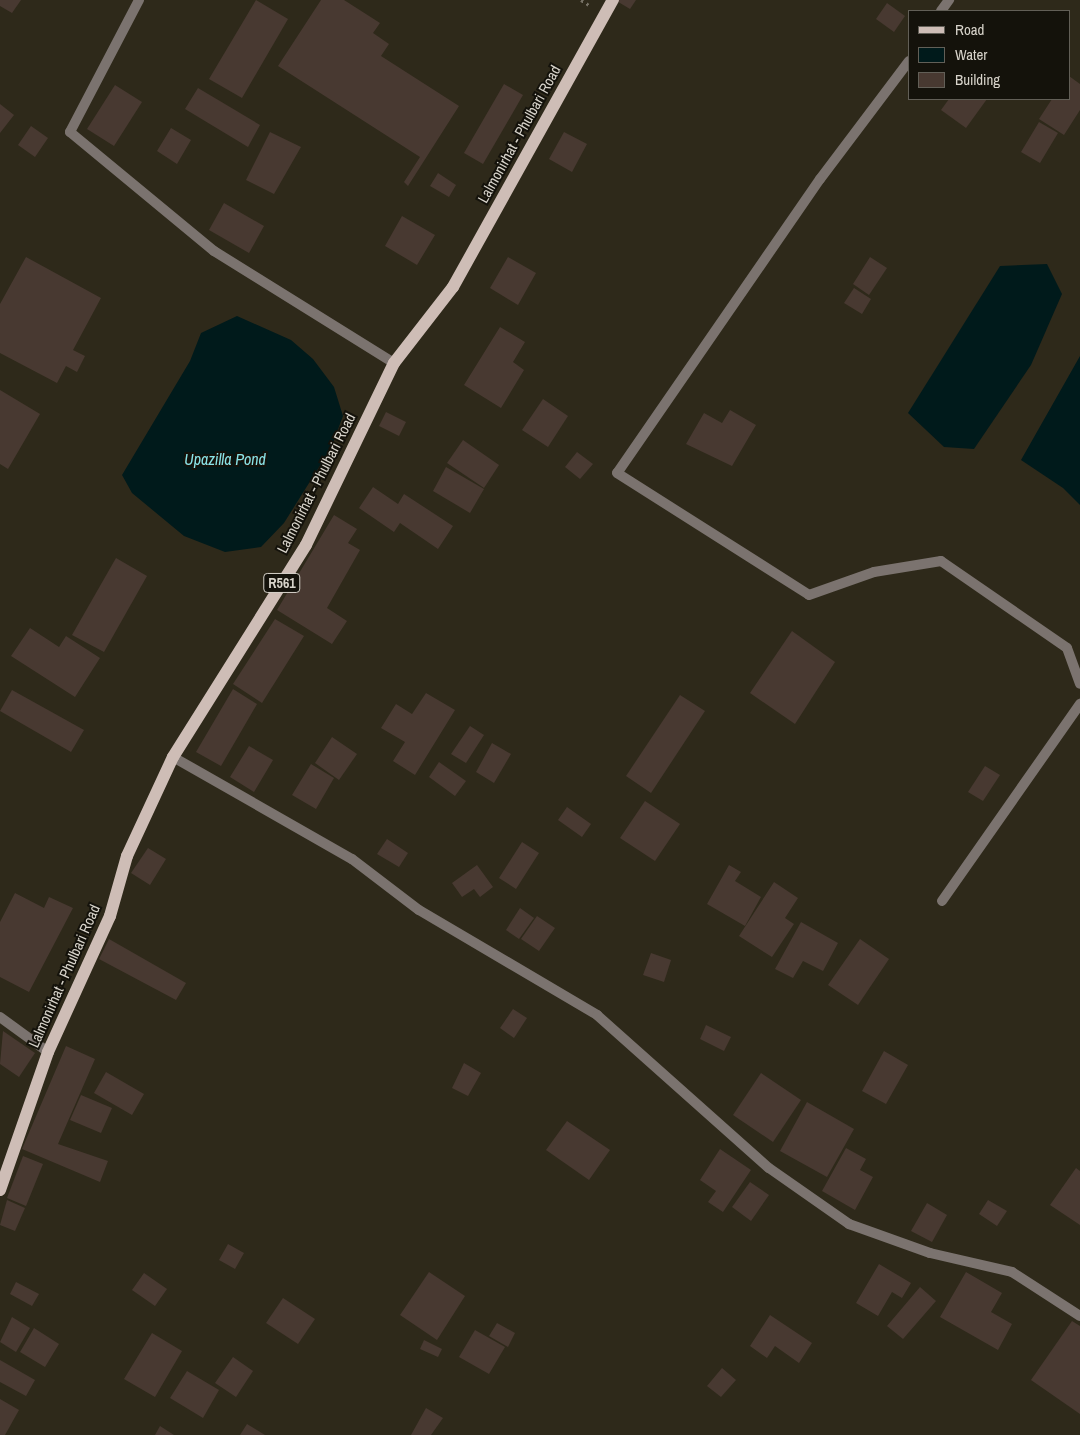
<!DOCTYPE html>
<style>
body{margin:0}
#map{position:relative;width:1080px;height:1435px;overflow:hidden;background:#2e291a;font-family:"Archivo Narrow",sans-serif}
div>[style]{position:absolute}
.water>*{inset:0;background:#001a1b}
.building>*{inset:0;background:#483931}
.path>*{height:3px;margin-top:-1.5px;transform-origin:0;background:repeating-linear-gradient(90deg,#777266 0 2.5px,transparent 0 6.5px)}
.minor>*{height:10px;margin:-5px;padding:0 5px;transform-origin:5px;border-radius:5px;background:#7b736f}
.primary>*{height:12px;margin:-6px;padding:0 6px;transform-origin:6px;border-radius:6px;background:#cebdb6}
span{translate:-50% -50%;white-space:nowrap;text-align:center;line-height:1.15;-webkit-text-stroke:4px #14120b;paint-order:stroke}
.shield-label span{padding:1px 4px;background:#14120b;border:1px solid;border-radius:4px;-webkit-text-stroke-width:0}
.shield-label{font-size:14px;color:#d7d3ca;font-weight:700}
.street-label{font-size:15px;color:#d7d3ca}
.water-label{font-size:16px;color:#8be4e8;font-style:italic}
.legend{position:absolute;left:908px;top:10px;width:162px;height:90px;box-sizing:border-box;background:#14120b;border:1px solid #625f57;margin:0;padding:6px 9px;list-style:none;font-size:15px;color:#d7d3ca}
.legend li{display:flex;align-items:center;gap:10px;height:25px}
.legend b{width:25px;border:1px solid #625f57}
</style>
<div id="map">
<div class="water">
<div style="clip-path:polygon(1047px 264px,1062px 294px,1031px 365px,974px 449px,944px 447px,908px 413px,1000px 266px)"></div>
<div style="clip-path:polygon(237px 316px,291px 340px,313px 359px,334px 387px,343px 416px,331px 448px,284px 523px,261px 547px,225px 552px,184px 536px,132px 493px,122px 475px,190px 361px,201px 333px)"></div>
<div style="clip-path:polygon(1080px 356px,1080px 505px,1063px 488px,1021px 460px)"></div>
</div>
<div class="building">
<div style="clip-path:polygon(0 0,21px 0,12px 13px,0 6px)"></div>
<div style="clip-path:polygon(256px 0,288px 19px,242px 98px,209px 79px)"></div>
<div style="clip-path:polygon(321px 0,344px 0,380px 23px,373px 33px,389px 44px,381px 56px,459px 106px,408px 186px,404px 182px,420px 157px,278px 66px)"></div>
<div style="clip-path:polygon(615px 0,636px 0,630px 9px)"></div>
<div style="clip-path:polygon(887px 3px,905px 16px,894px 32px,876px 19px)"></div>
<div style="clip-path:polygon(1069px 76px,1080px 84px,1080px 110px,1064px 135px,1039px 119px,1052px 99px,1069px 99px)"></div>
<div style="clip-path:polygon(504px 84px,523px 95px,483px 164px,464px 153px)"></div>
<div style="clip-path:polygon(115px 85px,142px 102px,114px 146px,87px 129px)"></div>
<div style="clip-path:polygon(198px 88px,260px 125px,248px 147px,185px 109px)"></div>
<div style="clip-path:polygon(949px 99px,987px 99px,966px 128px,941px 110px)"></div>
<div style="clip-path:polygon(0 104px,14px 115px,0 133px)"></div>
<div style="clip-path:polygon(1039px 122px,1058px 133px,1040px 163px,1021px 152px)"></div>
<div style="clip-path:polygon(31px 126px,48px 138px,35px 157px,18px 145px)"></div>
<div style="clip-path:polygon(171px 128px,191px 140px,177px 164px,157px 151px)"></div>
<div style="clip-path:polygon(270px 132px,301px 147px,274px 194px,246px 180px)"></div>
<div style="clip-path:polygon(564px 132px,587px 144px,572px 172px,549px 159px)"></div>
<div style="clip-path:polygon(438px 173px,456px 185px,449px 197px,430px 186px)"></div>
<div style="clip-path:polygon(224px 203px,264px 226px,249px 253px,209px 230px)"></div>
<div style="clip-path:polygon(402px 216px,435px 235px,417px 265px,385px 246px)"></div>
<div style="clip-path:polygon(26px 257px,101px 298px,73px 350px,85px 356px,77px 372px,66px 366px,57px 383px,0 353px,0 304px)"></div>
<div style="clip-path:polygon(508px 257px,536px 273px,518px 305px,490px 288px)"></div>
<div style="clip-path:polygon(870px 257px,887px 268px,869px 295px,853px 284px)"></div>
<div style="clip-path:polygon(854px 288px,871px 299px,862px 314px,844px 303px)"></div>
<div style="clip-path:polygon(500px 327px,525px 342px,513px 362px,524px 370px,501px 408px,464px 385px)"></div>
<div style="clip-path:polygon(0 390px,40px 414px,8px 469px,0 464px)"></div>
<div style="clip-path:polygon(543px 399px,568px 416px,548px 447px,522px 430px)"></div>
<div style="clip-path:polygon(730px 410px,756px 425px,732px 466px,686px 444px,704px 413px,722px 423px)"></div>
<div style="clip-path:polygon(386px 412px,406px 422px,399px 436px,379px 426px)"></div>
<div style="clip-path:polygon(463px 440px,499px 465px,484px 488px,447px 463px)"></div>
<div style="clip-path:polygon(577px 452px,593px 464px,580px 479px,565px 467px)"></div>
<div style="clip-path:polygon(446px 467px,484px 489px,470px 513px,433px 491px)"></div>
<div style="clip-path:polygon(373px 487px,398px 504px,404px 494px,453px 526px,438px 549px,400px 523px,394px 532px,359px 508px)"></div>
<div style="clip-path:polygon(334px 515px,357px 529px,348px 543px,360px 550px,327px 608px,347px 621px,332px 644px,277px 610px)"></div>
<div style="clip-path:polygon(116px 558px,147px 576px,104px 652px,72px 635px)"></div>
<div style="clip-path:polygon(275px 619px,304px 636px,262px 703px,233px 684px)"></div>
<div style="clip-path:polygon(30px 628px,59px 647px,66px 636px,100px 658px,75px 697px,11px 656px)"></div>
<div style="clip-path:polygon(792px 631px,835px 662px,795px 724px,750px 693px)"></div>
<div style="clip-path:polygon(233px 689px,257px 704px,221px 766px,196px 752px)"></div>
<div style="clip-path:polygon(12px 690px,84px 730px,71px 752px,0 711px)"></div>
<div style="clip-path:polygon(426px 693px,455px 710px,415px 775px,393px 761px,405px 742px,381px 728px,396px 704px,412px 714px)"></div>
<div style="clip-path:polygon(680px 695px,705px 711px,651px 793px,626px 776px)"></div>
<div style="clip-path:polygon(470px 726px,484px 735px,466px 763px,451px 754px)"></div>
<div style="clip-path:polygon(332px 737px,357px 754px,339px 780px,315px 763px)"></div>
<div style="clip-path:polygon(492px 743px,511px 754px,494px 783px,476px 772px)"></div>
<div style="clip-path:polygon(249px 746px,273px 760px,254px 792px,230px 777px)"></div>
<div style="clip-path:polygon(439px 762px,466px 781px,455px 796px,429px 777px)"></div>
<div style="clip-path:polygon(311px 764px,334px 778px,316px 809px,292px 795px)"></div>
<div style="clip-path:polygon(985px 766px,1000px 775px,983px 801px,968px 792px)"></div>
<div style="clip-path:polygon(645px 801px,680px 824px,655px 861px,620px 838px)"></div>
<div style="clip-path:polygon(567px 807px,591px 824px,582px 837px,558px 820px)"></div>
<div style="clip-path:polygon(387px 839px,408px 853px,399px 867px,377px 854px)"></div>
<div style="clip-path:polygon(522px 842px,539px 853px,516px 889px,499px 878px)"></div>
<div style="clip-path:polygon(148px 848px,166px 859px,150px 885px,131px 873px)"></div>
<div style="clip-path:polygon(477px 865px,493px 887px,480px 897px,474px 889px,462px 897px,452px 883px)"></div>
<div style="clip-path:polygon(729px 865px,741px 872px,735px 881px,761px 897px,745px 926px,707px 904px)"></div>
<div style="clip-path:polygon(774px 882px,798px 898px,785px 918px,794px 924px,772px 957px,739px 936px)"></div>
<div style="clip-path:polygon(15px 893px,44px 908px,49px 897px,73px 908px,29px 992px,0 977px,0 922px)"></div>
<div style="clip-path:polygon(520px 908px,534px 918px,519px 939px,506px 930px)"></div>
<div style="clip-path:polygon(537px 916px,555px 928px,539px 951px,521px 939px)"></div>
<div style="clip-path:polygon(801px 922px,838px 943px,823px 971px,803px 961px,793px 978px,775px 969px)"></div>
<div style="clip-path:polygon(109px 939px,186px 983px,176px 1000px,99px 959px)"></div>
<div style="clip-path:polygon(860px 939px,889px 959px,858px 1005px,828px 985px)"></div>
<div style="clip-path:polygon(651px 953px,671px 960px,664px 982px,643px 975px)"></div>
<div style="clip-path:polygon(513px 1009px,527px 1018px,514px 1038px,500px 1028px)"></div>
<div style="clip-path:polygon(706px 1025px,731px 1037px,724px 1051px,700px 1039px)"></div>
<div style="clip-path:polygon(3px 1031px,35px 1053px,19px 1077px,0 1064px)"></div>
<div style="clip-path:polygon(66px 1046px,95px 1059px,58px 1144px,108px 1161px,100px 1182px,22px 1149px)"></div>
<div style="clip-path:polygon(884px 1051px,908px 1065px,886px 1104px,862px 1091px)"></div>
<div style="clip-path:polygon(464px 1063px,481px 1073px,468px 1096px,452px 1088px)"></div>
<div style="clip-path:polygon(106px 1072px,144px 1094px,132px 1115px,94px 1093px)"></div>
<div style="clip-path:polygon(761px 1073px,801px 1100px,773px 1142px,733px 1115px)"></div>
<div style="clip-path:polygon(81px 1095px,112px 1108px,101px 1133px,70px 1120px)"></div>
<div style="clip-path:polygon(807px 1102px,854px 1129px,827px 1177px,780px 1151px)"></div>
<div style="clip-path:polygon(567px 1121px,610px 1150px,589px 1180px,546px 1150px)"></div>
<div style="clip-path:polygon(846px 1148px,866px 1159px,860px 1170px,873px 1177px,855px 1210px,822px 1191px)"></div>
<div style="clip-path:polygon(720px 1149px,751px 1170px,723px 1212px,708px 1202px,716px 1191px,700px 1180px)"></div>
<div style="clip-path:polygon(23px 1156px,43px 1164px,26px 1206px,7px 1198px)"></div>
<div style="clip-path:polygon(1076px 1168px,1080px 1171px,1080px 1225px,1050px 1205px)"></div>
<div style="clip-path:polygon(750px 1182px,769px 1195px,751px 1221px,732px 1207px)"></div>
<div style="clip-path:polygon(7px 1200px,25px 1208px,15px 1231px,0 1225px)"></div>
<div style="clip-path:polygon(988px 1200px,1007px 1211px,997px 1226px,979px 1214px)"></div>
<div style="clip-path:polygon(927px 1203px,947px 1215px,932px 1242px,911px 1231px)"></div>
<div style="clip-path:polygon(228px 1244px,244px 1253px,235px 1269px,219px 1260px)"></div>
<div style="clip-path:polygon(879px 1264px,911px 1283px,902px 1298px,892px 1292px,878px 1316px,856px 1303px)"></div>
<div style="clip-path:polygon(429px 1272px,465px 1296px,437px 1340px,400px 1315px)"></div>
<div style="clip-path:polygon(966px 1272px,1002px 1293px,991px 1312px,1012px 1324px,998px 1350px,940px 1317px)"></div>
<div style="clip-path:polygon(144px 1273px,167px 1289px,155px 1306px,132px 1290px)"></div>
<div style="clip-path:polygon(16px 1282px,39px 1294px,32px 1306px,10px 1294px)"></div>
<div style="clip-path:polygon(920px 1287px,936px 1301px,903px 1339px,887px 1326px)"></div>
<div style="clip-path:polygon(283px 1298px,315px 1319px,298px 1344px,266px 1323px)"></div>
<div style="clip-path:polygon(770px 1315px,812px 1343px,799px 1363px,775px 1346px,767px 1358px,750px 1346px)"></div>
<div style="clip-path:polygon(12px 1317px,30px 1328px,16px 1352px,0 1342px)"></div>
<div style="clip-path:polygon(1072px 1321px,1080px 1326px,1080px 1414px,1031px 1380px)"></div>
<div style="clip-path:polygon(497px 1323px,515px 1333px,508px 1347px,489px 1336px)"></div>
<div style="clip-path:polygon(34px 1328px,59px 1344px,45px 1367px,20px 1352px)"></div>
<div style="clip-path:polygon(475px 1330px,505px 1347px,489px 1374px,459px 1357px)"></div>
<div style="clip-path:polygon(152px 1333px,182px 1351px,155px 1397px,124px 1379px)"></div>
<div style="clip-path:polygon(424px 1340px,442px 1349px,438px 1357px,420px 1349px)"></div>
<div style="clip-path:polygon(233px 1357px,253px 1371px,236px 1397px,215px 1383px)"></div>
<div style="clip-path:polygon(0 1360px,35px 1380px,26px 1396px,0 1382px)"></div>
<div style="clip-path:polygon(722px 1368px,736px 1380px,721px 1397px,707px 1386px)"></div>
<div style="clip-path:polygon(187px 1371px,219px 1390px,203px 1418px,170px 1398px)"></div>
<div style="clip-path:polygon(0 1399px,19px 1410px,5px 1435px,0 1435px)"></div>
<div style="clip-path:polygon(426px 1408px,443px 1418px,431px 1435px,411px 1435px)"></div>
<div style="clip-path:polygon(247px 1424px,265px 1435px,240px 1435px)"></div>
<div style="clip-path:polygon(160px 1426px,174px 1435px,155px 1435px)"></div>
</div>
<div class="path">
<div style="left:581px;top:0;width:9px;rotate:32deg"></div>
</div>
<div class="minor">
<div style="left:139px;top:0;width:149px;rotate:117.6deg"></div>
<div style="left:70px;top:132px;width:187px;rotate:39.6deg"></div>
<div style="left:214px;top:251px;width:212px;rotate:31.9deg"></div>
<div style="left:941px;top:11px;width:14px;rotate:-54deg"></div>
<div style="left:909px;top:61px;width:148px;rotate:127deg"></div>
<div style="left:820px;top:179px;width:357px;rotate:124.6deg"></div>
<div style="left:617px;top:473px;width:227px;rotate:32.4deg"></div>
<div style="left:809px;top:595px;width:69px;rotate:-19.5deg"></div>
<div style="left:874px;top:572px;width:68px;rotate:-9.3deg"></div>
<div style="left:941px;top:561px;width:153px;rotate:34.6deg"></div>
<div style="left:1067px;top:648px;width:38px;rotate:70deg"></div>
<div style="left:173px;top:757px;width:206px;rotate:29.7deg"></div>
<div style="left:352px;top:859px;width:84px;rotate:37.3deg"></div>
<div style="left:419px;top:910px;width:207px;rotate:30.5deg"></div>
<div style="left:597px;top:1015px;width:230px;rotate:41.7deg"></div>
<div style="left:769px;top:1168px;width:98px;rotate:35deg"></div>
<div style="left:849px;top:1224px;width:86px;rotate:19.7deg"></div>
<div style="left:930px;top:1253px;width:84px;rotate:13deg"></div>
<div style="left:1012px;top:1272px;width:81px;rotate:32.9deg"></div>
<div style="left:942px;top:901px;width:241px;rotate:-55deg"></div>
<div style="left:0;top:1017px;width:59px;rotate:36.1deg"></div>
</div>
<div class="primary">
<div style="left:0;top:1190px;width:146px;rotate:-70.8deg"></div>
<div style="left:48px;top:1052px;width:149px;rotate:-65.5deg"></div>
<div style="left:110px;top:916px;width:62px;rotate:-74.2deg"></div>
<div style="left:127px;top:856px;width:109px;rotate:-65.1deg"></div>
<div style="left:173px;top:757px;width:250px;rotate:-57.9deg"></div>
<div style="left:306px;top:545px;width:202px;rotate:-64.2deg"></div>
<div style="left:394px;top:363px;width:96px;rotate:-52.2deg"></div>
<div style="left:453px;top:287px;width:329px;rotate:-60.9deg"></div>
</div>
<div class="shield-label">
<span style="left:282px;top:583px">R561</span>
</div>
<div class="street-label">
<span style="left:519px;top:134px;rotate:-61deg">Lalmonirhat - Phulbari Road</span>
<span style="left:316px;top:483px;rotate:-63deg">Lalmonirhat - Phulbari Road</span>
<span style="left:64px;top:976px;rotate:-66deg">Lalmonirhat - Phulbari Road</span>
</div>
<div class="water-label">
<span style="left:225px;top:459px">Upazilla Pond</span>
</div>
<ul class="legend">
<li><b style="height:6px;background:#cebdb6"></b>Road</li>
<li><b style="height:14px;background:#001a1b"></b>Water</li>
<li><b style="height:14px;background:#483931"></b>Building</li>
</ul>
</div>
